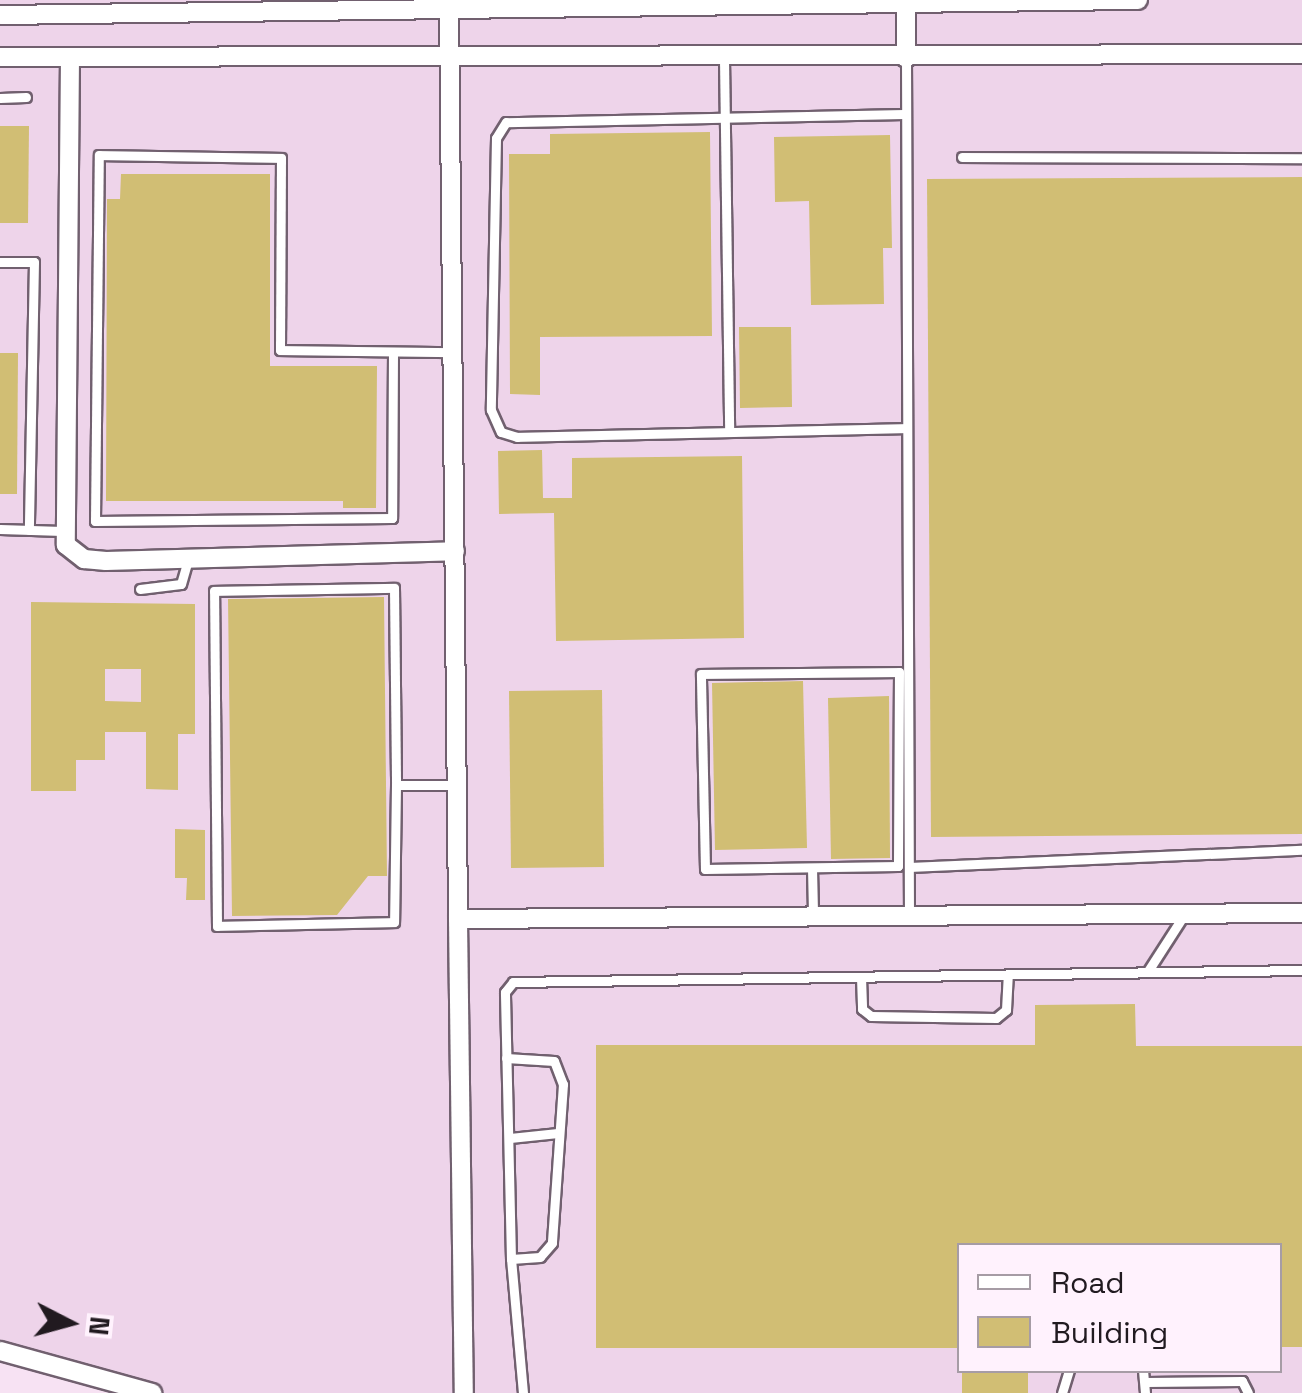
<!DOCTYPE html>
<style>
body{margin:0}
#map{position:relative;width:1302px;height:1393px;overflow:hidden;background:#f7e2f3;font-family:"Space Grotesk",sans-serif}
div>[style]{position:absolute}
.built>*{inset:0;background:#eed4ea}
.building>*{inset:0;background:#d1be74}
.roads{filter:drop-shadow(2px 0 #71606f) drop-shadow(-2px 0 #71606f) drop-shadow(0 2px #71606f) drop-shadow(0 -2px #71606f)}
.service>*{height:9px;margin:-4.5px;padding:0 4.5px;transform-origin:4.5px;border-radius:4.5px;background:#fff}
.minor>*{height:18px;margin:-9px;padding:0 9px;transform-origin:9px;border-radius:9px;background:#fff}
span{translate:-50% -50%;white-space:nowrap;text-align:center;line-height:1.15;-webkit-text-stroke:10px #fff2fd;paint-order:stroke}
.legend{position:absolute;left:957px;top:1243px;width:325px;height:130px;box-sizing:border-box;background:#fff2fd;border:2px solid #a69ca5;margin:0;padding:12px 18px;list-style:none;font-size:30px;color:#211a20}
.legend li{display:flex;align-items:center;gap:20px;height:50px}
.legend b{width:50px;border:2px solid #a69ca5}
.north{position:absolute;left:20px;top:1273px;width:100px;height:100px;-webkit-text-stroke:8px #fff2fd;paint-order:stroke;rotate:96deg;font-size:28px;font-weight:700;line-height:40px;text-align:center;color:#211a20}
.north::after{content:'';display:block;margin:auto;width:35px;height:45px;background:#211a20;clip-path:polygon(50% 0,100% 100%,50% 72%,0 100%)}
</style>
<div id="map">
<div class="built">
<div style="clip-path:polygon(evenodd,0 0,1302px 0,1302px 1393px,118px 1393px,0 1360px,0 0,959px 1246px,1280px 1246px,1280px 1370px,959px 1370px,959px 1246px)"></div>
</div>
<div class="building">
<div style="clip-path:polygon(0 126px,29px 126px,28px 223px,0 223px)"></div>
<div style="clip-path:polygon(710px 132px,712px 336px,540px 337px,540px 395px,510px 394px,509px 154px,550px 154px,550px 134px)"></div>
<div style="clip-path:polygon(890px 135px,892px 248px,883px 248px,884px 304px,811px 305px,809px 201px,775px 202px,774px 137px)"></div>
<div style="clip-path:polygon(121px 174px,270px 174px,270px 366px,377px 366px,376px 508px,343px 508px,343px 501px,106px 501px,107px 199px,120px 199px)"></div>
<div style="clip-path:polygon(1302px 177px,1302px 834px,931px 837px,927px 179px)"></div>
<div style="clip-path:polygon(739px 327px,791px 327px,792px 407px,740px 408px)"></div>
<div style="clip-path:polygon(0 353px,18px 353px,17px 494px,0 494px)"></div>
<div style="clip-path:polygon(542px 450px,543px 498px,572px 498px,572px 458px,742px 456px,744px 638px,556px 641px,554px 513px,499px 514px,498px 451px)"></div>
<div style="clip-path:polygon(384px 597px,387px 876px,368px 876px,337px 915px,232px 916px,228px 599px)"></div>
<div style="clip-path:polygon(evenodd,31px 602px,195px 604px,195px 734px,178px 734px,178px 790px,146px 789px,146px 732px,105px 732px,105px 760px,76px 760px,76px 791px,31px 791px,31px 602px,105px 669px,141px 669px,141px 702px,105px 701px,105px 669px)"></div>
<div style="clip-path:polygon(803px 681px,807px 848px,715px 850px,712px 683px)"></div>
<div style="clip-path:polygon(602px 690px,604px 867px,511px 868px,509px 691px)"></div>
<div style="clip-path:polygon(889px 696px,890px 858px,831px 859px,828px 698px)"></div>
<div style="clip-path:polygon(175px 829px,205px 830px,205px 900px,186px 900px,187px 878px,175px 878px)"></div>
<div style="clip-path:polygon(1135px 1004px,1136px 1046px,1302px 1046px,1302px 1347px,1280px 1347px,1280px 1246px,960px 1246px,960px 1348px,596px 1348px,596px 1045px,1035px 1045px,1035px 1005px)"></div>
<div style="clip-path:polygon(962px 1370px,1028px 1370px,1028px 1393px,962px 1393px)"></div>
</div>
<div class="roads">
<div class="service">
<div style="left:906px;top:58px;width:854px;rotate:89.8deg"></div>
<div style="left:724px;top:59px;width:373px;rotate:89.2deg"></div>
<div style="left:0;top:98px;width:26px;rotate:-2deg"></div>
<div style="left:904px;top:114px;width:398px;rotate:178.8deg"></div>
<div style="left:506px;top:122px;width:19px;rotate:122deg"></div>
<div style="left:496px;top:138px;width:272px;rotate:91.1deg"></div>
<div style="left:491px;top:410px;width:24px;rotate:66deg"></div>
<div style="left:501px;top:432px;width:17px;rotate:17deg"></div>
<div style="left:517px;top:437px;width:389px;rotate:-1.3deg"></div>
<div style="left:962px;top:157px;width:340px;rotate:0.2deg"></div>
<div style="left:0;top:262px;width:34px"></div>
<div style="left:34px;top:262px;width:268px;rotate:91.1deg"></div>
<div style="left:393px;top:352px;width:166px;rotate:90.3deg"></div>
<div style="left:392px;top:518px;width:297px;rotate:179.4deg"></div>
<div style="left:95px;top:521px;width:366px;rotate:-89.4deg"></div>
<div style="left:99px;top:155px;width:182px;rotate:0.9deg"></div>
<div style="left:281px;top:158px;width:192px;rotate:90.3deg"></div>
<div style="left:280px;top:350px;width:172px;rotate:0.7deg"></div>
<div style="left:0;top:529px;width:62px;rotate:1.8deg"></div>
<div style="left:140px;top:589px;width:41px;rotate:-7deg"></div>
<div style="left:181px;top:584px;width:26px;rotate:-74deg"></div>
<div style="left:899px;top:672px;width:194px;rotate:90.3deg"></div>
<div style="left:898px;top:866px;width:193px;rotate:179.1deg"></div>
<div style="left:705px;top:869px;width:195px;rotate:-91.2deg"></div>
<div style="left:701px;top:674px;width:198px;rotate:-0.6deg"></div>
<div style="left:396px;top:785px;width:137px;rotate:90.8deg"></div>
<div style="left:394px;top:922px;width:177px;rotate:178.7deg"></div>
<div style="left:217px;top:926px;width:335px;rotate:-90.5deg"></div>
<div style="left:214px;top:591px;width:180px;rotate:-1deg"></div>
<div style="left:394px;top:588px;width:197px;rotate:89.4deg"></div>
<div style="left:396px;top:785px;width:59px"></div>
<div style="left:909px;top:867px;width:393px;rotate:-2.5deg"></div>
<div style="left:812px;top:868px;width:44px;rotate:88.7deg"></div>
<div style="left:1148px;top:971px;width:67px;rotate:-57.3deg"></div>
<div style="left:861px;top:977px;width:32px;rotate:88deg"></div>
<div style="left:862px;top:1009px;width:11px;rotate:38deg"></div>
<div style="left:871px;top:1016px;width:125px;rotate:0.9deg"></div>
<div style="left:996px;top:1018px;width:13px;rotate:-39deg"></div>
<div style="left:1006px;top:1010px;width:35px;rotate:-87deg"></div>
<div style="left:506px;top:1058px;width:48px;rotate:3.6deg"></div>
<div style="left:554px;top:1061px;width:25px;rotate:69deg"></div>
<div style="left:563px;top:1084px;width:159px;rotate:94deg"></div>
<div style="left:552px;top:1243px;width:18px;rotate:131deg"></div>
<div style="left:540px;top:1257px;width:29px;rotate:176deg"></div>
<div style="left:510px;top:1138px;width:48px;rotate:-5.9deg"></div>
<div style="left:1143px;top:1370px;width:23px;rotate:85deg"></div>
<div style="left:1146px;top:1382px;width:96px;rotate:-0.6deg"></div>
<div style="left:1242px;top:1381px;width:13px;rotate:63deg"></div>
<div style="left:523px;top:1393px;width:135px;rotate:-95.1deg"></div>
<div style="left:511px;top:1259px;width:267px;rotate:-91.3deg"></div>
<div style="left:505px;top:992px;width:13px;rotate:-51deg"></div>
<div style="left:513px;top:982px;width:789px;rotate:-0.87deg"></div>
<div style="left:1062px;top:1393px;width:24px;rotate:-73deg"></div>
</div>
<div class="minor">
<div style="left:906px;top:0;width:58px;rotate:90deg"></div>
<div style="left:449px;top:11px;width:908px;rotate:89.43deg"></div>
<div style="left:458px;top:919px;width:844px;rotate:-0.41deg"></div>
<div style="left:0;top:15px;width:1138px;rotate:-0.76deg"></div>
<div style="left:0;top:57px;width:1302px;rotate:-0.13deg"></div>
<div style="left:70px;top:57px;width:488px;rotate:90.5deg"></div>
<div style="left:66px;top:545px;width:23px;rotate:38deg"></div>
<div style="left:84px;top:559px;width:22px;rotate:5deg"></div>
<div style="left:106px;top:561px;width:349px;rotate:-1.6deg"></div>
<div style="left:458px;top:919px;width:474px;rotate:89.3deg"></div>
<div style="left:0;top:1351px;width:158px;rotate:15.4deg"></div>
</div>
</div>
<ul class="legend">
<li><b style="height:12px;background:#fff"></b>Road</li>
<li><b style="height:28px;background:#d1be74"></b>Building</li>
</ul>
<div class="north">N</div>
</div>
